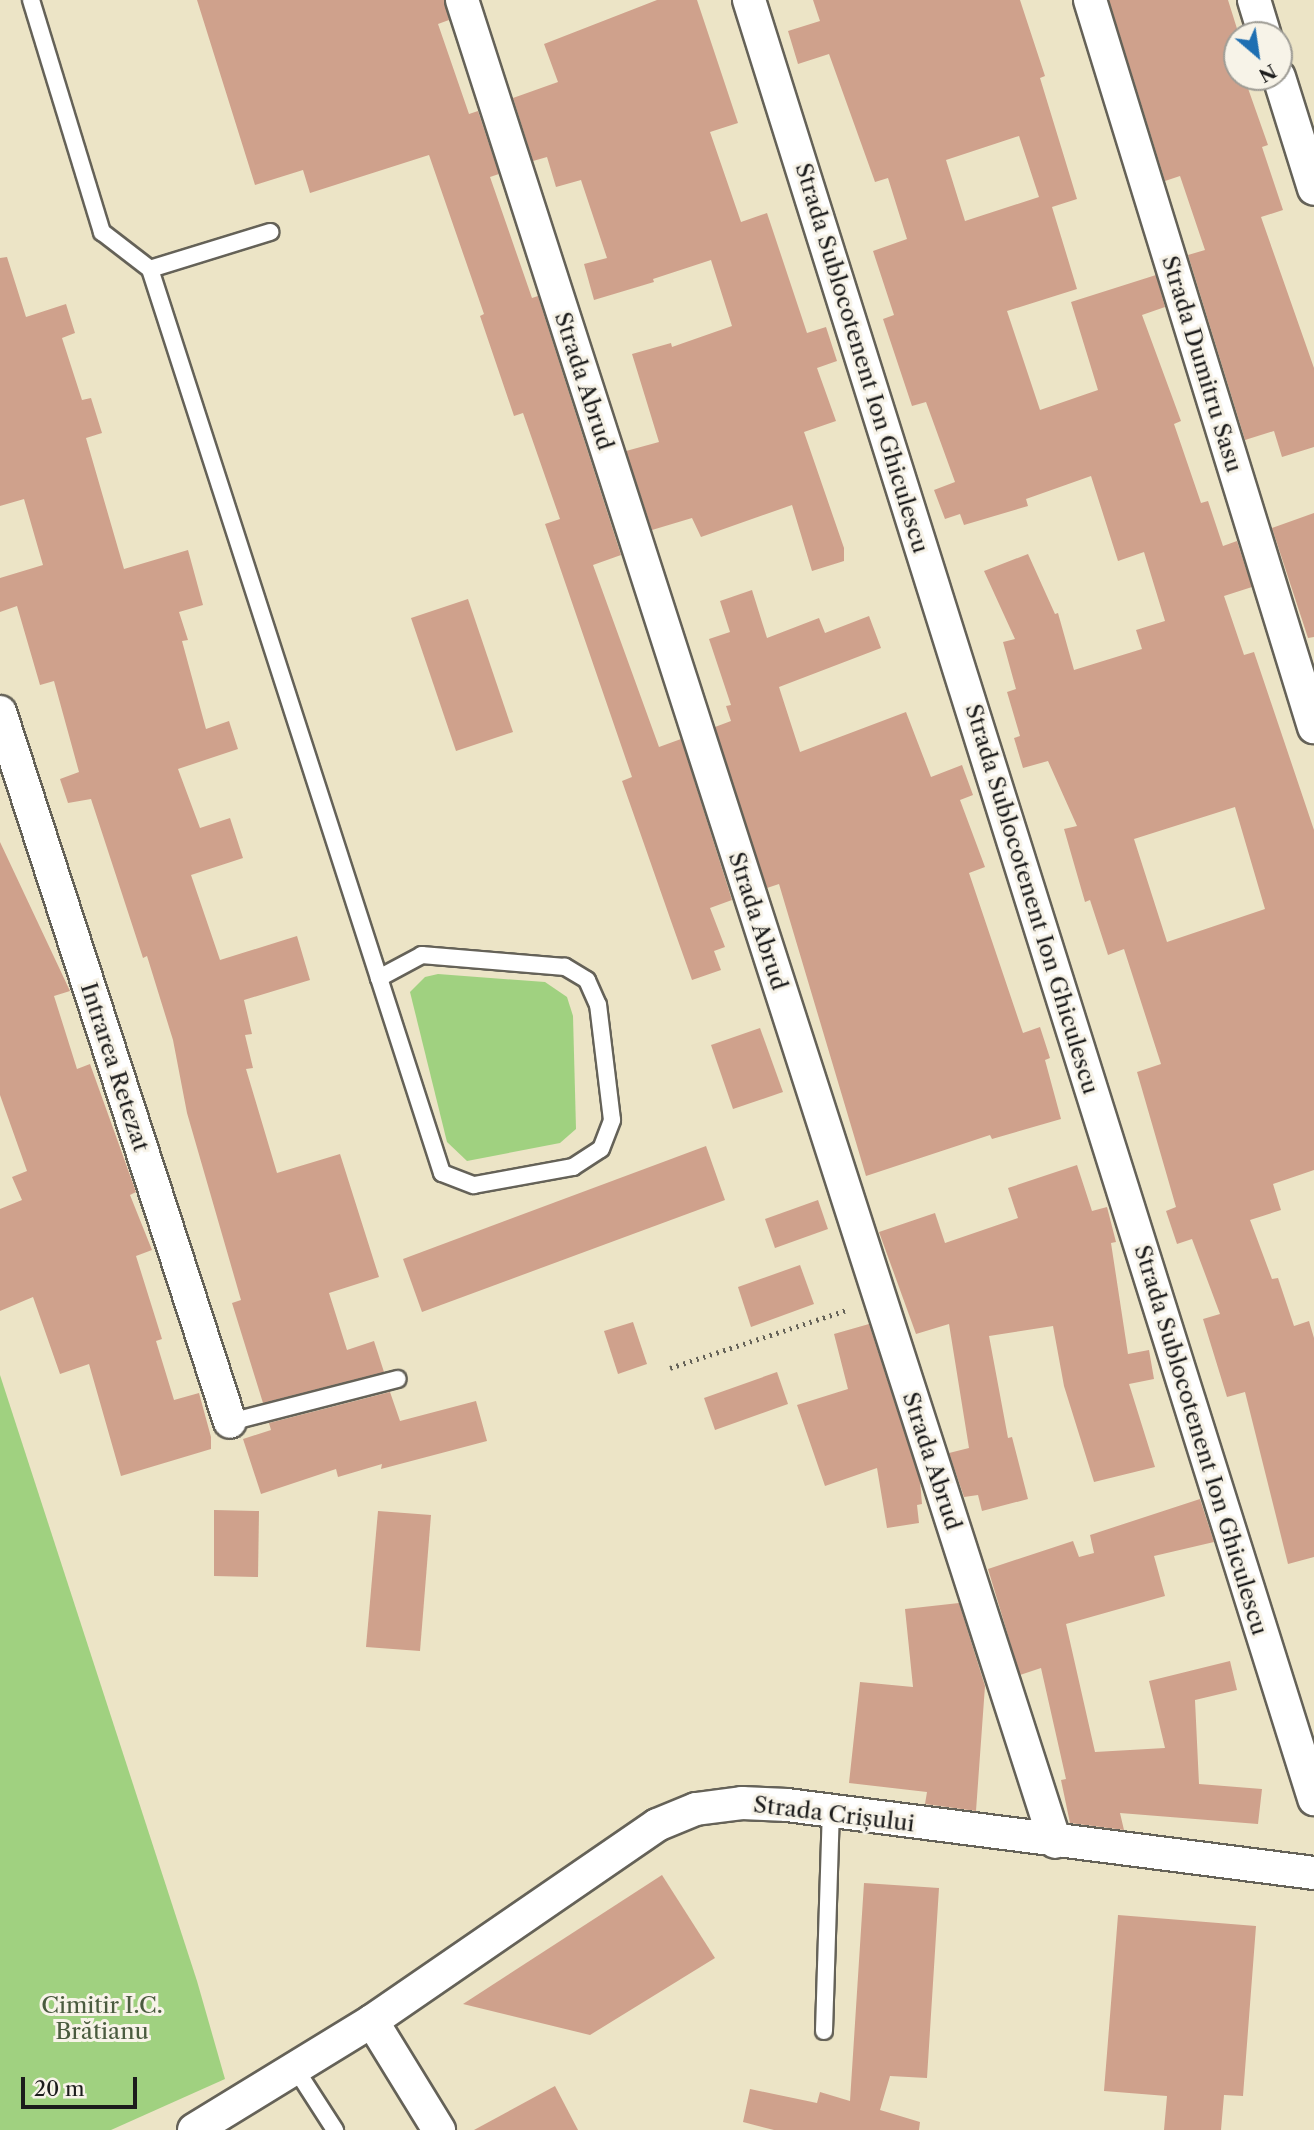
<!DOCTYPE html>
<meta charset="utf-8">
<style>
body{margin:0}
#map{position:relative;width:1314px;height:2130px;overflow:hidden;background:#ece4c6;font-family:"Libre Caslon Text",serif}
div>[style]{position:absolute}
.green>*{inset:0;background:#a0d180}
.building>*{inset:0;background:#cfa18c}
.path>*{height:4.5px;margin-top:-2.25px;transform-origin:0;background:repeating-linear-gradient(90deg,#656258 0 2px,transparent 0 7px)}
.roads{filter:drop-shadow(2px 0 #656258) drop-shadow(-2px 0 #656258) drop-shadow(0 2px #656258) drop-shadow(0 -2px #656258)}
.lane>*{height:16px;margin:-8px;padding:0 8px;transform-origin:8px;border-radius:8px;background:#fff}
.street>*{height:32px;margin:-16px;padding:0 16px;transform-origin:16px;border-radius:16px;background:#fff}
span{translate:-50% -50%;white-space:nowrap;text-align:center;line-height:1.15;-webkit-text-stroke:6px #f7f3e8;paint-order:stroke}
.street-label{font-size:23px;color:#1c1c1c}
.park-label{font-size:23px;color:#4a5b3f}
.north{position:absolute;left:1223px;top:21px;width:70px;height:70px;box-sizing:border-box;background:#f7f3e8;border:2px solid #9f9d96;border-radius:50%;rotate:151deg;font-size:19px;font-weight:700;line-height:28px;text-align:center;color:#1c1c1c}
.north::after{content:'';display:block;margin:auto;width:24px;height:32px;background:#1f6fb2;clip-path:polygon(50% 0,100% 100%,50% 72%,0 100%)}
.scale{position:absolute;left:21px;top:2077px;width:116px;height:32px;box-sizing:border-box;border:4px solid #1c1c1c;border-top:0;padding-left:9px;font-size:21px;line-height:24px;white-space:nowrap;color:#1c1c1c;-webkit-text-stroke:5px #f7f3e8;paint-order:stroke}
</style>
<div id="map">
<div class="green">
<div style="clip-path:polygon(438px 974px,545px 982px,567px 997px,573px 1016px,576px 1129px,560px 1143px,467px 1161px,447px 1142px,410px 992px,425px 977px)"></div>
<div style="clip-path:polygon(0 1375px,197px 1981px,225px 2079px,111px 2130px,0 2130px)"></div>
</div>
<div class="building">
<div style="clip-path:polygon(197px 0,444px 0,449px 20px,438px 24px,469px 114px,478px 111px,499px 174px,490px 177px,532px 298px,538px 296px,621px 555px,593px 565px,659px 747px,681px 739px,732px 900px,710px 908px,725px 947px,714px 951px,721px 970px,692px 980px,671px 921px,622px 781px,632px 777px,545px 524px,560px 519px,523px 413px,514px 416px,480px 316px,484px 314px,429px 155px,310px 193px,303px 170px,255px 185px)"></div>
<div style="clip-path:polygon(657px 0,697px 0,738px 123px,710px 132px,741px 222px,767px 213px,807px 333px,826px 327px,837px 361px,817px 368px,836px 421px,804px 432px,844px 548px,844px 561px,812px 571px,792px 505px,701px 537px,692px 518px,652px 530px,626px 451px,659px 442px,632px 354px,671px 343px,672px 347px,732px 326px,711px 260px,653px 279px,654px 282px,594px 300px,584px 264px,607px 258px,581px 180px,556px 187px,547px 157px,533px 161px,513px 98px,558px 82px,544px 44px)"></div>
<div style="clip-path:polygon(evenodd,813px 0,1020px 0,1045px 76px,1040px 78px,1077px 199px,1052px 207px,1077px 289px,1007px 311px,1040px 410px,1098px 390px,1071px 302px,1156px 275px,1165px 307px,1142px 315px,1181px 421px,1174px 424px,1201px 503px,1208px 501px,1223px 546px,1237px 541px,1252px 587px,1224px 596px,1244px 655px,1254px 652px,1314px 830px,1314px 1170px,1273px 1184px,1281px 1210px,1250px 1220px,1272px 1279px,1278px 1278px,1294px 1326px,1309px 1321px,1314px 1338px,1314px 1557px,1288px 1564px,1245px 1392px,1227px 1397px,1203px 1319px,1220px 1314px,1192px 1239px,1177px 1244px,1166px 1211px,1176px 1207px,1137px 1072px,1161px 1064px,1124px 949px,1108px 955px,1090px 900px,1085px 902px,1064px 829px,1077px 826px,1048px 761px,1023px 768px,1014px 738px,1020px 736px,1007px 692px,1016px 689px,1003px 642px,1015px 639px,984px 571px,1028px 554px,1055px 614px,1058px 613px,1074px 670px,1142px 649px,1136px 630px,1165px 621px,1144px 552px,1118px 561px,1091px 476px,1026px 499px,1028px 506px,964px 525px,960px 514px,945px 519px,934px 490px,955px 482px,926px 402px,912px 406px,883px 319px,894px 315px,873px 251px,907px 239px,888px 178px,875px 182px,829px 54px,798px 64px,788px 31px,820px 21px,813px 0,1019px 136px,1039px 197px,965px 221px,946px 160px,1019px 136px,813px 0,1235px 807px,1265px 909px,1167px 942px,1134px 839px,1235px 807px)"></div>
<div style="clip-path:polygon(1109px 0,1228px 0,1239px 35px,1230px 35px,1237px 56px,1237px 77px,1244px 77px,1268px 145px,1262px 147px,1283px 210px,1261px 217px,1314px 368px,1314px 447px,1282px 457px,1274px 431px,1245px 440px,1188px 255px,1205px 250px,1180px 176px,1165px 181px)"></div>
<div style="clip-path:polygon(7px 257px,26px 317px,66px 304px,75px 333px,62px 338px,82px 400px,91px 398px,102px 433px,86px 438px,124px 569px,188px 550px,203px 605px,179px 612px,188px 640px,182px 641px,206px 729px,229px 721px,238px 749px,178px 769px,200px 828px,230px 818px,243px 858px,191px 875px,220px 960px,297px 936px,310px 980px,244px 1000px,252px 1034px,245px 1035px,253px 1068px,246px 1069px,277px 1173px,340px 1154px,379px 1277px,329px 1293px,347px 1350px,374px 1341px,384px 1372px,263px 1403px,232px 1303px,241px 1300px,187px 1113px,173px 1040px,147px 956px,143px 958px,91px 799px,68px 803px,60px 779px,79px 772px,54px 681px,40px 685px,17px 606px,0 612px,0 578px,43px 565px,24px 499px,0 506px,0 258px)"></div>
<div style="clip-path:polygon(1314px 513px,1314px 637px,1308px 638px,1272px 528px)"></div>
<div style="clip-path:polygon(752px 590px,767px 638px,819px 618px,825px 633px,869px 616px,881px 648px,779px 687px,800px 752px,906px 712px,931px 777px,962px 765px,973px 795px,960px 800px,985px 867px,969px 873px,1023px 1033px,1040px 1027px,1050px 1058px,1045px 1060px,1061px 1119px,992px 1139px,990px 1135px,866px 1176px,779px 884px,767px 888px,715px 727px,731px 721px,726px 706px,731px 705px,709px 639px,730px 632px,720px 601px)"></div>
<div style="clip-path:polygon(468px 599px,513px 732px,456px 751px,411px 618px)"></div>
<div style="clip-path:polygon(0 842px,70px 991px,54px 996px,77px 1069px,90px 1064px,136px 1192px,130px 1195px,152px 1250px,136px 1256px,162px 1339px,156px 1341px,174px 1400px,199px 1393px,211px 1437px,211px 1449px,121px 1476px,89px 1364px,60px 1374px,33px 1297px,0 1311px,0 1209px,22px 1200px,12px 1177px,27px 1171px,0 1095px)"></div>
<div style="clip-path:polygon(760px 1028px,783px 1092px,733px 1109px,711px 1045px)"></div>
<div style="clip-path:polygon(706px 1146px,725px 1200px,422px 1312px,403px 1259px)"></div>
<div style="clip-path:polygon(1077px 1165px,1092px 1211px,1107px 1207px,1116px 1242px,1111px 1243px,1128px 1354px,1149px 1350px,1154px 1379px,1129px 1384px,1155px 1467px,1094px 1482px,1064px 1386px,1053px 1326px,989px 1336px,1008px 1438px,1012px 1437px,1028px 1499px,982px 1511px,978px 1495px,964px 1497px,949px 1453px,969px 1448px,949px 1324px,916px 1334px,879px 1232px,935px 1213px,945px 1243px,1018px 1218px,1008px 1188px)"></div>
<div style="clip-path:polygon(818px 1200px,828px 1229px,775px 1248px,765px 1219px)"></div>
<div style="clip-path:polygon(800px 1265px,814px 1304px,751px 1327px,738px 1287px)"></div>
<div style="clip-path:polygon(633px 1322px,647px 1364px,618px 1374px,604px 1331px)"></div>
<div style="clip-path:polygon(869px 1324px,920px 1481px,922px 1504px,917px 1505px,919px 1523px,887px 1528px,877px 1468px,825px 1486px,797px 1405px,848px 1389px,834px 1334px)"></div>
<div style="clip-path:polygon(777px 1372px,788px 1404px,715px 1430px,704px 1398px)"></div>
<div style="clip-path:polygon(390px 1392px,400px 1421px,476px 1401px,487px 1441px,381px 1469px,382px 1464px,338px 1477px,336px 1469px,261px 1494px,243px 1439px,271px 1430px,269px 1423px)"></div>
<div style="clip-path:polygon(1200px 1499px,1214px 1542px,1154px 1556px,1165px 1596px,1066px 1624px,1095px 1752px,1165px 1748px,1149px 1681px,1230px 1661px,1237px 1690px,1195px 1700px,1199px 1784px,1262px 1789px,1258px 1824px,1120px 1813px,1124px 1830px,1070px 1823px,1061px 1780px,1066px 1779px,1041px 1668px,1020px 1675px,988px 1569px,1073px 1541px,1079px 1557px,1094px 1553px,1090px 1535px)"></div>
<div style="clip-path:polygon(214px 1510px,259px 1511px,258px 1577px,214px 1576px)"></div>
<div style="clip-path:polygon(378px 1511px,431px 1515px,420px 1651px,366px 1647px)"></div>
<div style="clip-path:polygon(959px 1603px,985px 1686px,976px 1811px,925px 1804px,927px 1792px,849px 1783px,860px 1682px,913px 1687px,905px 1609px)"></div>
<div style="clip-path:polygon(662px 1875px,715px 1958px,590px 2035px,463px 2004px)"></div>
<div style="clip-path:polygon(864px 1883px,939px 1888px,927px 2078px,890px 2076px,880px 2110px,920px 2122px,919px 2130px,774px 2130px,743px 2122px,750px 2089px,817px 2103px,820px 2092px,850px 2101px)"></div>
<div style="clip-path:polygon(1118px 1915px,1256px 1926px,1243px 2096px,1224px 2095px,1221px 2130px,1164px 2130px,1167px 2096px,1104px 2091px)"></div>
<div style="clip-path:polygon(555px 2086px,578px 2130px,474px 2130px)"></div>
</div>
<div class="path">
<div style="left:670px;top:1368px;width:188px;rotate:-18.2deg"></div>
</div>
<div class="roads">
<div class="lane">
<div style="left:31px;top:0;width:243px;rotate:73deg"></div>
<div style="left:102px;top:232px;width:61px;rotate:37.6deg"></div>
<div style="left:150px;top:269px;width:745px;rotate:72.1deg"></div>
<div style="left:379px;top:978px;width:205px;rotate:72.1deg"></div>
<div style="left:442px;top:1173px;width:34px;rotate:21deg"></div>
<div style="left:474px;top:1185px;width:101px;rotate:-10.3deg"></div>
<div style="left:573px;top:1167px;width:33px;rotate:-33deg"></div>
<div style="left:601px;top:1149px;width:31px;rotate:-69deg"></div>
<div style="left:612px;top:1120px;width:116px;rotate:-96.9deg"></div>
<div style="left:598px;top:1005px;width:27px;rotate:-114deg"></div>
<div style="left:587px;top:980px;width:26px;rotate:-149deg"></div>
<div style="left:565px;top:967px;width:144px;rotate:-175.2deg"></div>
<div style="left:422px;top:955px;width:49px;rotate:151.9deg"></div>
<div style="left:150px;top:269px;width:126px;rotate:-17.1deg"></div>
<div style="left:230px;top:1422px;width:173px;rotate:-14.4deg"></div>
<div style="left:824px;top:2031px;width:220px;rotate:-88.2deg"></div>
<div style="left:295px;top:2068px;width:74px;rotate:57.2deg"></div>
</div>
<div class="street">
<div style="left:462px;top:0;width:1935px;rotate:72.15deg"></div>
<div style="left:749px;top:0;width:1886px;rotate:72.56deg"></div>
<div style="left:1090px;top:0;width:761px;rotate:72.88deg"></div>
<div style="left:1254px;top:0;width:37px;rotate:73deg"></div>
<div style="left:1279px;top:77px;width:117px;rotate:72.6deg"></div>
<div style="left:0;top:712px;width:746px;rotate:72.05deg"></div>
<div style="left:372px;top:2021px;width:128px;rotate:58.4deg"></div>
<div style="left:194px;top:2130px;width:209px;rotate:-31.5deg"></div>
<div style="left:372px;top:2021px;width:346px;rotate:-34.5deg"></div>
<div style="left:657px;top:1825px;width:42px;rotate:-22.3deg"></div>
<div style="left:696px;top:1809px;width:46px;rotate:-7.4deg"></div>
<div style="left:742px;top:1803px;width:45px;rotate:2.5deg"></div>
<div style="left:787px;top:1805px;width:531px;rotate:7.35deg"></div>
</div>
</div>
<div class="street-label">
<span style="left:862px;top:358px;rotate:73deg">Strada Sublocotenent Ion Ghiculescu</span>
<span style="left:1202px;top:364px;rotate:73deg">Strada Dumitru Sasu</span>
<span style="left:584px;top:381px;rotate:72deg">Strada Abrud</span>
<span style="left:1032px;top:899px;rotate:73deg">Strada Sublocotenent Ion Ghiculescu</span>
<span style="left:758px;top:921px;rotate:72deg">Strada Abrud</span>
<span style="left:115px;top:1067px;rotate:72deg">Intrarea Retezat</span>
<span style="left:1201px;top:1440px;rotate:73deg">Strada Sublocotenent Ion Ghiculescu</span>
<span style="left:932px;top:1461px;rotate:72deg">Strada Abrud</span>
<span style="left:834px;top:1814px;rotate:7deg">Strada Crișului</span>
</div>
<div class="park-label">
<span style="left:102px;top:2018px">Cimitir I.C.<br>Brătianu</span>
</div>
<div class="north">N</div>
<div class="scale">20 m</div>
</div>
